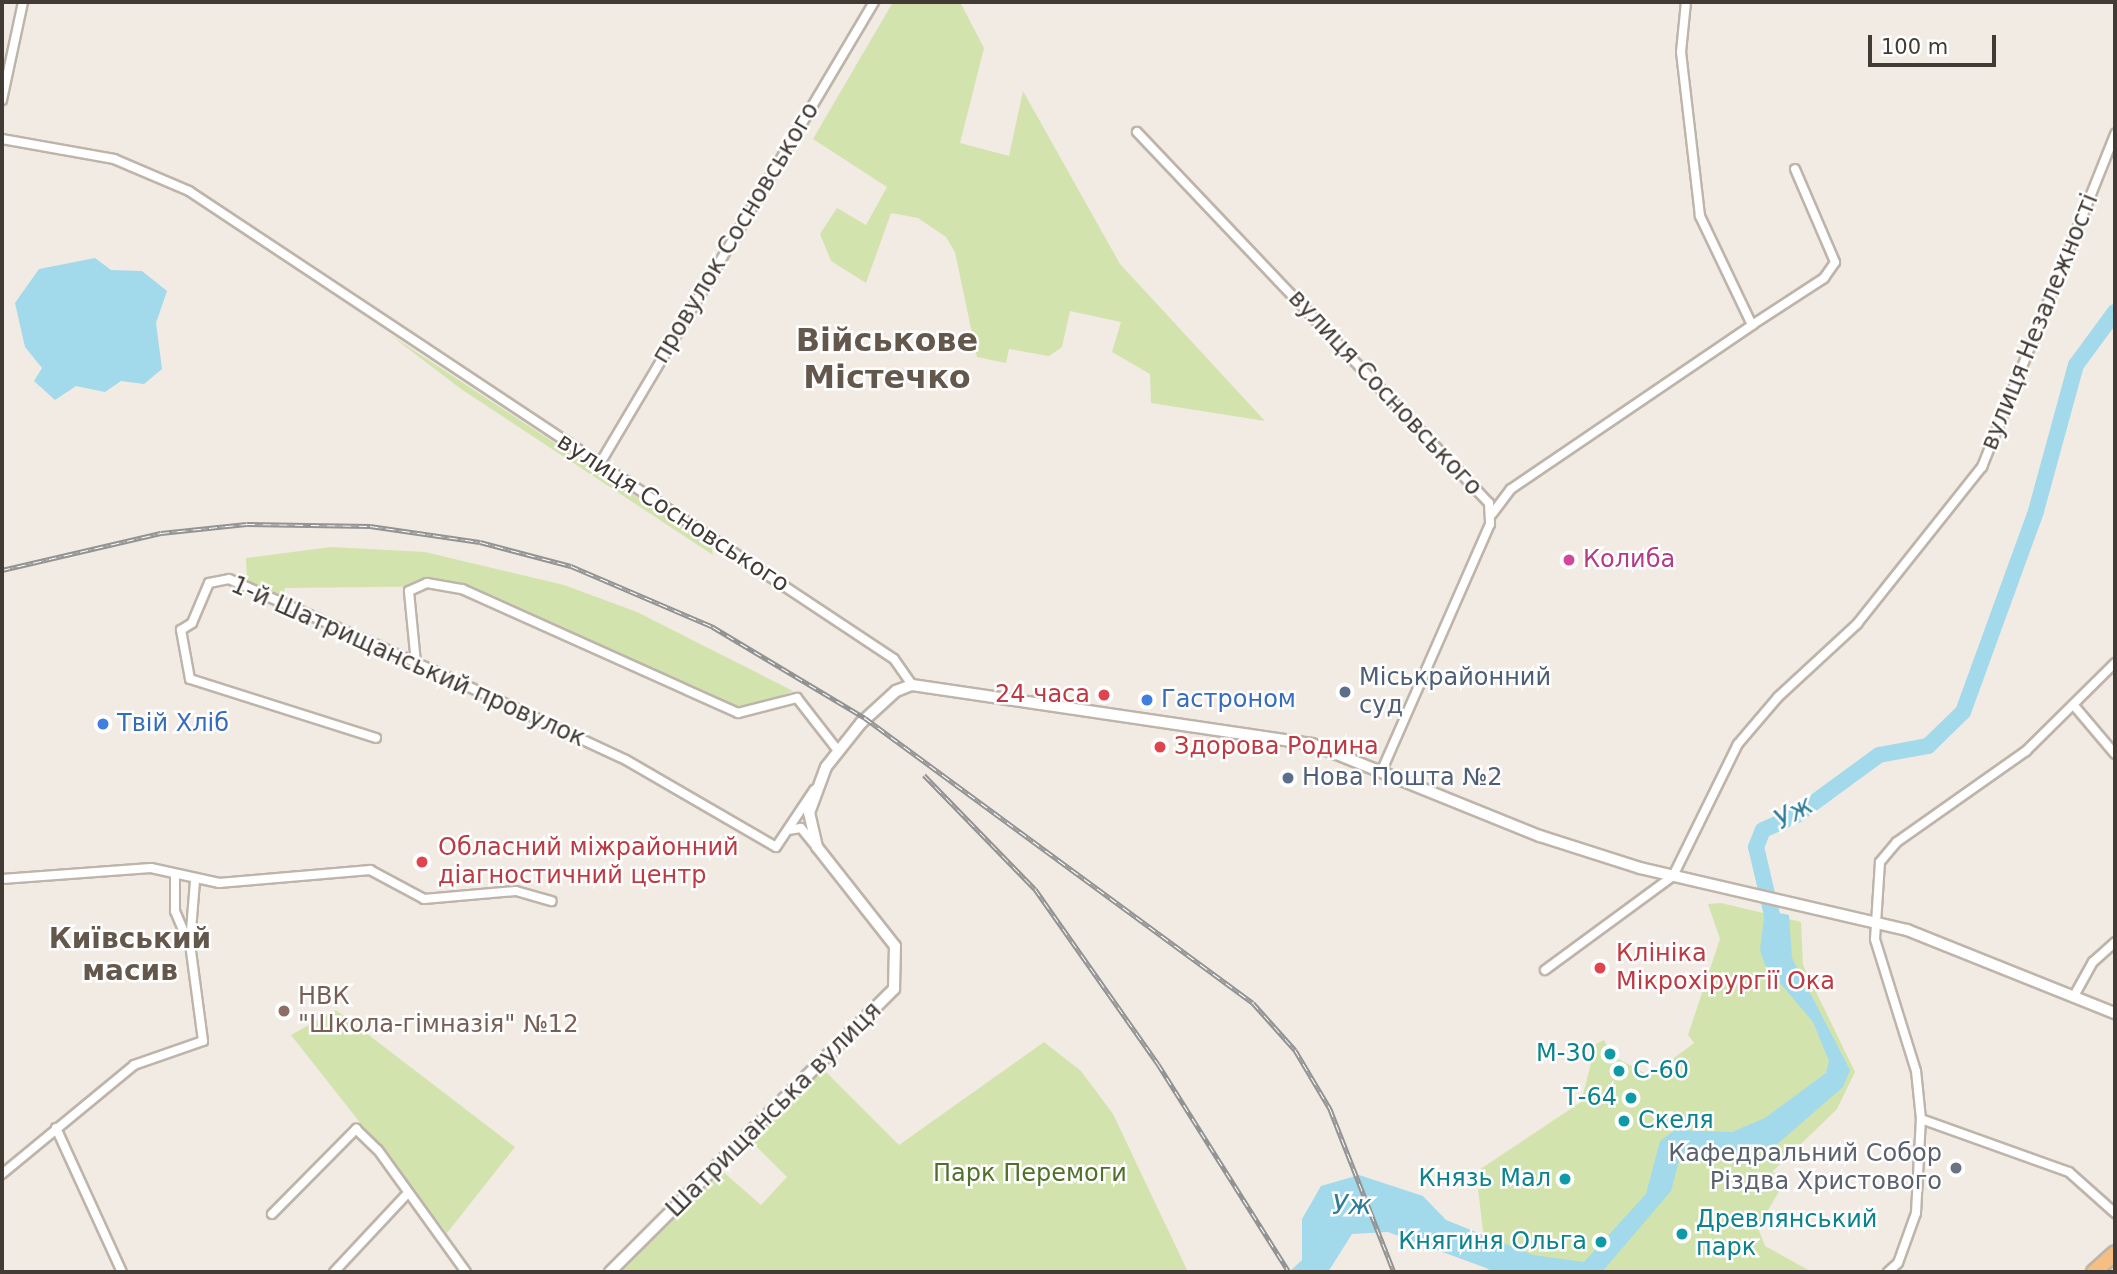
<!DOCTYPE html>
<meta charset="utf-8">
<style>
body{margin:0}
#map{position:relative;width:2117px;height:1274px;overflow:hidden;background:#f1ebe3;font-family:"DejaVu Sans",sans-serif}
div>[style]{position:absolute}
.green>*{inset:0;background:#d3e3ae}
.water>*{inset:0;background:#a2d9eb}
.river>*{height:16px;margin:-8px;padding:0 8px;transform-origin:8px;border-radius:8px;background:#a2d9eb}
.roads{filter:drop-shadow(2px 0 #beb4aa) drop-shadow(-2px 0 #beb4aa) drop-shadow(0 2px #beb4aa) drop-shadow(0 -2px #beb4aa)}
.minor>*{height:8px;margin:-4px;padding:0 4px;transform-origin:4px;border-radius:4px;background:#fff}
.tertiary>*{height:10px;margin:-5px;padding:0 5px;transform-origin:5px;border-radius:5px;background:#fff}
.trunk>*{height:14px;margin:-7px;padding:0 7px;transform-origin:7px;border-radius:7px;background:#f6be80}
.rail>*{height:5px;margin-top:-2.5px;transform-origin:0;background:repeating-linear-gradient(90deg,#fff 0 8px,#939393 0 16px);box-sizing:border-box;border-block:2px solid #939393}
.dots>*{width:19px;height:19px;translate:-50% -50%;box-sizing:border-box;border:4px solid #fff;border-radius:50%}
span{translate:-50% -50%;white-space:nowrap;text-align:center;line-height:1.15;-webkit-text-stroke:5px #fff;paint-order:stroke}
.street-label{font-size:24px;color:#423a34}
.hotel-label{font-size:24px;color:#b23c85}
.left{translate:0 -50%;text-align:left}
.service-label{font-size:24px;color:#4e5e75}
.health-label{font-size:24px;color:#be3a42}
.right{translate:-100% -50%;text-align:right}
.shop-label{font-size:24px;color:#366cbe}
.education-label{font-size:24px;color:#785e54}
.culture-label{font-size:24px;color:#0d838f}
.worship-label{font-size:24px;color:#5b616d}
.park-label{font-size:24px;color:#50702b}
.water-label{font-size:26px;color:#307c98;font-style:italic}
.quarter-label{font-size:28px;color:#64574c;font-weight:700}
.district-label{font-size:32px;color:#64574c;font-weight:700}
.frame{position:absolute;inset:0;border:4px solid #423a34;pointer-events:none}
.scale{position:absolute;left:1868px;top:35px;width:128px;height:32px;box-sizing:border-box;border:4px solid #423a34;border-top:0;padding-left:9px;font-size:21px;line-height:24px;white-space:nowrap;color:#423a34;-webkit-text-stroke:5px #fff;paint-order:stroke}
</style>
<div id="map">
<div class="green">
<div style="clip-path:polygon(893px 2px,960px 2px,984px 48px,960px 143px,1009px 156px,1023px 91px,1120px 264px,1265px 421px,1151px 403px,1150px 374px,1112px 352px,1121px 322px,1070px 311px,1062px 347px,1049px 356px,1009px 349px,1006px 363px,977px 357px,955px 252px,946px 237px,918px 218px,891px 213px,866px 283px,831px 261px,820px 234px,837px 208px,866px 225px,887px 187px,813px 139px)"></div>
<div style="clip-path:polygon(389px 334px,711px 546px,713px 555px,461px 389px)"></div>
<div style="clip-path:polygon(331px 547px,425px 552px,564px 585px,637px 612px,793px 691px,747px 709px,737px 707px,465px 586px,285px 588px,283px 597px,247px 581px,246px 558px)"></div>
<div style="clip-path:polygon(1721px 903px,1801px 922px,1803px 965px,1855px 1072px,1837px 1109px,1772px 1172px,1786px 1179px,1758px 1228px,1765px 1246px,1812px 1272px,1488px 1272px,1476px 1172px,1581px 1102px,1596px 1044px,1604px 1040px,1613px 1056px,1650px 1076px,1694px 1043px,1688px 1035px,1720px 939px,1708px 904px)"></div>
<div style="clip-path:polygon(336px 1010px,515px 1147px,447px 1233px,291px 1035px)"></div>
<div style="clip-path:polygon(1044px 1042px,1081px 1071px,1113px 1114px,1188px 1272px,616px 1272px,721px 1170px,761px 1205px,787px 1177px,751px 1141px,824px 1070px,899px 1145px)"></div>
</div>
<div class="water">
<div style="clip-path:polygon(95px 258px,111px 270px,142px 271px,167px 291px,156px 323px,162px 369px,144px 384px,121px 381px,105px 392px,76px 386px,55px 400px,34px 381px,42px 368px,25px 347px,15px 303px,39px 269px)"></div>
<div style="clip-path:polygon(1765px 910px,1789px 915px,1792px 958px,1850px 1070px,1843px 1087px,1775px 1146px,1750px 1155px,1681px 1153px,1671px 1191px,1602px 1272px,1497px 1272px,1388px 1232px,1352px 1234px,1328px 1272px,1289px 1272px,1302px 1260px,1302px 1219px,1321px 1186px,1359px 1175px,1423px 1196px,1446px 1220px,1533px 1255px,1584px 1262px,1646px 1194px,1660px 1141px,1675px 1130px,1732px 1132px,1765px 1118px,1826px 1073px,1829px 1061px,1813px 1022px,1765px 965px,1760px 950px)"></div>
</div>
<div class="river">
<div style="left:1776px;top:932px;width:87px;rotate:-103.2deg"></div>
<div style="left:1756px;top:847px;width:18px;rotate:-68deg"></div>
<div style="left:1763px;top:830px;width:37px;rotate:-24deg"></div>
<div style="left:1797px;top:815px;width:102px;rotate:-36.2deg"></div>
<div style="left:1879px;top:755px;width:50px;rotate:-10.4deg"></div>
<div style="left:1928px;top:746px;width:49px;rotate:-44.2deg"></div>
<div style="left:1963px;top:712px;width:214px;rotate:-70deg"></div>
<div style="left:2036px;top:511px;width:151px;rotate:-74.7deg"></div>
<div style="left:2076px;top:365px;width:66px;rotate:-53.7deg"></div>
</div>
<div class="roads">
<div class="minor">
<div style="left:2px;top:100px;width:100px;rotate:-77.9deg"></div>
<div style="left:1137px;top:132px;width:511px;rotate:46.51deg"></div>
<div style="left:1489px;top:503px;width:21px;rotate:87deg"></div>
<div style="left:1490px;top:524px;width:271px;rotate:113.7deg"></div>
<div style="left:2px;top:139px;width:114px;rotate:10.1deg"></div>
<div style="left:114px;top:159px;width:82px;rotate:23.1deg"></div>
<div style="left:189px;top:191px;width:846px;rotate:33.58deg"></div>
<div style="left:894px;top:659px;width:32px;rotate:55deg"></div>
<div style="left:1752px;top:325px;width:86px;rotate:-33.1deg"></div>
<div style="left:1824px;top:278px;width:19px;rotate:-55deg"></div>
<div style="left:1835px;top:262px;width:101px;rotate:-113.3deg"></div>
<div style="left:599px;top:465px;width:539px;rotate:-59.29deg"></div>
<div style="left:1492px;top:514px;width:31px;rotate:-53deg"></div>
<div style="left:1511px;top:489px;width:292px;rotate:-34.2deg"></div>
<div style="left:1752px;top:325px;width:121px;rotate:-115.5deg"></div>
<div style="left:1700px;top:216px;width:165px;rotate:-96.6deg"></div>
<div style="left:1681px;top:52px;width:50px;rotate:-84.3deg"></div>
<div style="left:416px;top:663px;width:72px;rotate:-95.6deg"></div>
<div style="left:409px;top:591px;width:20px;rotate:-24deg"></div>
<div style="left:427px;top:583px;width:36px;rotate:10deg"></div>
<div style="left:462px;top:589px;width:303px;rotate:24.2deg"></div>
<div style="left:738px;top:713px;width:61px;rotate:-14.3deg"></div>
<div style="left:797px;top:698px;width:68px;rotate:52.1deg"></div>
<div style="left:2076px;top:708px;width:60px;rotate:49.7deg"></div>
<div style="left:376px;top:738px;width:195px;rotate:-162.4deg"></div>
<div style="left:190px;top:679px;width:50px;rotate:-100.4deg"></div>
<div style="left:181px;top:630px;width:13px;rotate:-32deg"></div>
<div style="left:192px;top:623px;width:43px;rotate:-67deg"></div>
<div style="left:209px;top:583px;width:20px;rotate:-11deg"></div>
<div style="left:229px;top:579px;width:242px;rotate:24.1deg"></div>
<div style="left:450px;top:678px;width:194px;rotate:25deg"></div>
<div style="left:626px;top:760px;width:173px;rotate:30.1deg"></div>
<div style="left:776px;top:847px;width:69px;rotate:-56.3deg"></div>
<div style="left:788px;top:830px;width:13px;rotate:-9deg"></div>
<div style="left:801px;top:828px;width:22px;rotate:51deg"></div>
<div style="left:175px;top:874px;width:37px;rotate:90deg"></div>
<div style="left:175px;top:911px;width:30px;rotate:67deg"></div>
<div style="left:2px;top:879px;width:149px;rotate:-4.2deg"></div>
<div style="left:151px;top:868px;width:70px;rotate:12.4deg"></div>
<div style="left:219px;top:883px;width:152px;rotate:-4.9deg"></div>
<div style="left:370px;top:870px;width:61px;rotate:28.2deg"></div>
<div style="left:424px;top:899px;width:92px;rotate:-5deg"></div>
<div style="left:516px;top:891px;width:37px;rotate:16deg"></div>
<div style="left:1545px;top:970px;width:159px;rotate:-36.3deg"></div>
<div style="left:1673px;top:876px;width:147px;rotate:-63.8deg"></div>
<div style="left:1738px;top:744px;width:62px;rotate:-49.6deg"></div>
<div style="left:1778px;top:697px;width:108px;rotate:-42.7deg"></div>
<div style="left:1857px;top:624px;width:201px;rotate:-51.5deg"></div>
<div style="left:1982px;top:467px;width:359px;rotate:-68.2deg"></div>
<div style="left:2074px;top:996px;width:39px;rotate:-61deg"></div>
<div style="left:2093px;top:962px;width:30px;rotate:-42deg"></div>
<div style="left:1921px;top:1119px;width:157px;rotate:19.7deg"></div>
<div style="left:2069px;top:1172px;width:62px;rotate:41.7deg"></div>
<div style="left:56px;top:1128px;width:158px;rotate:65.4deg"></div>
<div style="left:2px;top:1174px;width:171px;rotate:-39.5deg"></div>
<div style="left:134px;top:1065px;width:73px;rotate:-19.2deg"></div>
<div style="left:203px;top:1041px;width:99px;rotate:-97.6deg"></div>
<div style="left:190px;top:943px;width:62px;rotate:-85.4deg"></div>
<div style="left:272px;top:1214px;width:120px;rotate:-45.3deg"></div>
<div style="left:356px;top:1129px;width:30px;rotate:44deg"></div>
<div style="left:378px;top:1150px;width:150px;rotate:54.2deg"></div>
<div style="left:334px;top:1272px;width:104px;rotate:-46.9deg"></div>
<div style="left:1888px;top:1272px;width:13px;rotate:-42deg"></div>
<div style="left:1898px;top:1263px;width:53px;rotate:-70.2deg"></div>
<div style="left:1916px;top:1213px;width:94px;rotate:-87deg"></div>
<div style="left:1921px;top:1119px;width:48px;rotate:-95.9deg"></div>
<div style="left:1916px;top:1071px;width:138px;rotate:-107.3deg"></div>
<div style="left:1875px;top:939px;width:77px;rotate:-86.3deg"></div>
<div style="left:1880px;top:862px;width:26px;rotate:-50deg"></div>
<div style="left:1897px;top:842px;width:158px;rotate:-35.2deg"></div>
<div style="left:2026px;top:751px;width:125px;rotate:-44.7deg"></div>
</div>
<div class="tertiary">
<div style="left:610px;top:1272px;width:401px;rotate:-44.9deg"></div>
<div style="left:894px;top:989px;width:43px;rotate:-88.7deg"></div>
<div style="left:895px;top:946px;width:126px;rotate:-128.2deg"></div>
<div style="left:817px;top:847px;width:35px;rotate:-103deg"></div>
<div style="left:809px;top:813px;width:49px;rotate:-69.7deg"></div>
<div style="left:826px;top:767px;width:56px;rotate:-51.5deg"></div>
<div style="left:861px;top:723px;width:47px;rotate:-42.4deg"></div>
<div style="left:896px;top:691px;width:17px;rotate:-21deg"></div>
<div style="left:912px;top:685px;width:404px;rotate:8.4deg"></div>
<div style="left:1312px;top:744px;width:246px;rotate:22deg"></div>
<div style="left:1540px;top:836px;width:105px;rotate:17.7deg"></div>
<div style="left:1640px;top:868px;width:274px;rotate:13.1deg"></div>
<div style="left:1907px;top:930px;width:224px;rotate:21.8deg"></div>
</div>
<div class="trunk">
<div style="left:2094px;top:1272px;width:28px;rotate:-42deg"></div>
</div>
</div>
<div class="rail">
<div style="left:2px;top:570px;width:163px;rotate:-13.1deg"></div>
<div style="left:161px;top:533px;width:86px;rotate:-6deg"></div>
<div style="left:247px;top:524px;width:123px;rotate:0.9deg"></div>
<div style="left:370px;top:526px;width:111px;rotate:8.3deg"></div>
<div style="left:480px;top:542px;width:94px;rotate:14.8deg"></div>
<div style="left:571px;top:566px;width:155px;rotate:23.2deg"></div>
<div style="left:713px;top:627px;width:177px;rotate:30.9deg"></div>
<div style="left:865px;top:718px;width:481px;rotate:36.3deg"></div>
<div style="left:1253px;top:1003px;width:63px;rotate:48.2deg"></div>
<div style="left:1295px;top:1050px;width:69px;rotate:59.3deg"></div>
<div style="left:1330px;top:1109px;width:175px;rotate:68.6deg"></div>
<div style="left:924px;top:775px;width:159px;rotate:45.8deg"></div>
<div style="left:1035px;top:889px;width:214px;rotate:54.9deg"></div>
<div style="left:1158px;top:1064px;width:246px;rotate:57.8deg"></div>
</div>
<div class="dots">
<div style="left:1569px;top:560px;background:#d1479c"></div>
<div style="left:1345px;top:692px;background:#5c6f8a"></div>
<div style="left:1104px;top:695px;background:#e0444e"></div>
<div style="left:1147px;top:700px;background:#3f7fe0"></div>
<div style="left:103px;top:724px;background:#3f7fe0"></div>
<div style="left:1160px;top:747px;background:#e0444e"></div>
<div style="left:1288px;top:778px;background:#5c6f8a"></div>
<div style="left:422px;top:862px;background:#e0444e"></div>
<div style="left:1600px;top:968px;background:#e0444e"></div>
<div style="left:284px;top:1011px;background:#8d6e63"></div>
<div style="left:1610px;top:1054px;background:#0f9aa8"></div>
<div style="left:1619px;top:1071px;background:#0f9aa8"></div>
<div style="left:1631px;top:1098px;background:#0f9aa8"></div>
<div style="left:1624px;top:1121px;background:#0f9aa8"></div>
<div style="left:1956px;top:1168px;background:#6b7280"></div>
<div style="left:1565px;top:1179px;background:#0f9aa8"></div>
<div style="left:1682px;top:1234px;background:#0f9aa8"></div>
<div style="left:1601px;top:1242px;background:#0f9aa8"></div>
</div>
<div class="street-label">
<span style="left:736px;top:233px;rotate:-59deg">провулок Сосновського</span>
<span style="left:2040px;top:322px;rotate:-68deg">вулиця Незалежності</span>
<span style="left:1385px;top:393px;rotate:47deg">вулиця Сосновського</span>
<span style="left:673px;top:513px;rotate:33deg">вулиця Сосновського</span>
<span style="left:408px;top:662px;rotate:24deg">1-й Шатрищанський провулок</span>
<span style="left:774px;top:1110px;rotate:-45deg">Шатрищанська вулиця</span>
</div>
<div class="hotel-label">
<span class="left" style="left:1583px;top:560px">Колиба</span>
</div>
<div class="service-label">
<span class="left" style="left:1359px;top:692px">Міськрайонний<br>суд</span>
<span class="left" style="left:1302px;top:778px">Нова Пошта №2</span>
</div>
<div class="health-label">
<span class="right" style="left:1090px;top:695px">24 часа</span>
<span class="left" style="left:1174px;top:747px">Здорова Родина</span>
<span class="left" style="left:438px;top:862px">Обласний міжрайонний<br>діагностичний центр</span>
<span class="left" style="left:1616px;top:968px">Клініка<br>Мікрохірургії Ока</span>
</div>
<div class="shop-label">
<span class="left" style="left:1161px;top:700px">Гастроном</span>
<span class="left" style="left:117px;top:724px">Твій Хліб</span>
</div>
<div class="education-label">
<span class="left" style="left:298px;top:1011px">НВК<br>"Школа-гімназія" №12</span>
</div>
<div class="culture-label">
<span class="right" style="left:1596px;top:1054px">М-30</span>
<span class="left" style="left:1633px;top:1071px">С-60</span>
<span class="right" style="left:1617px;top:1098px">Т-64</span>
<span class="left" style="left:1638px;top:1121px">Скеля</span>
<span class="right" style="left:1551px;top:1179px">Князь Мал</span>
<span class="left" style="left:1696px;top:1234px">Древлянський<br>парк</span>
<span class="right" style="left:1587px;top:1242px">Княгиня Ольга</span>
</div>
<div class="worship-label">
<span class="right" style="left:1942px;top:1168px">Кафедральний Собор<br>Різдва Христового</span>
</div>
<div class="park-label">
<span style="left:1030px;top:1174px">Парк Перемоги</span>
</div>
<div class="water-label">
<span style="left:1794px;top:813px;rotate:-30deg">Уж</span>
<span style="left:1352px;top:1206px">Уж</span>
</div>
<div class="quarter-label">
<span style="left:130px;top:955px">Київський<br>масив</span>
</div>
<div class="district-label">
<span style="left:887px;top:359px">Військове<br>Містечко</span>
</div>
<div class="frame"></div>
<div class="scale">100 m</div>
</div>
